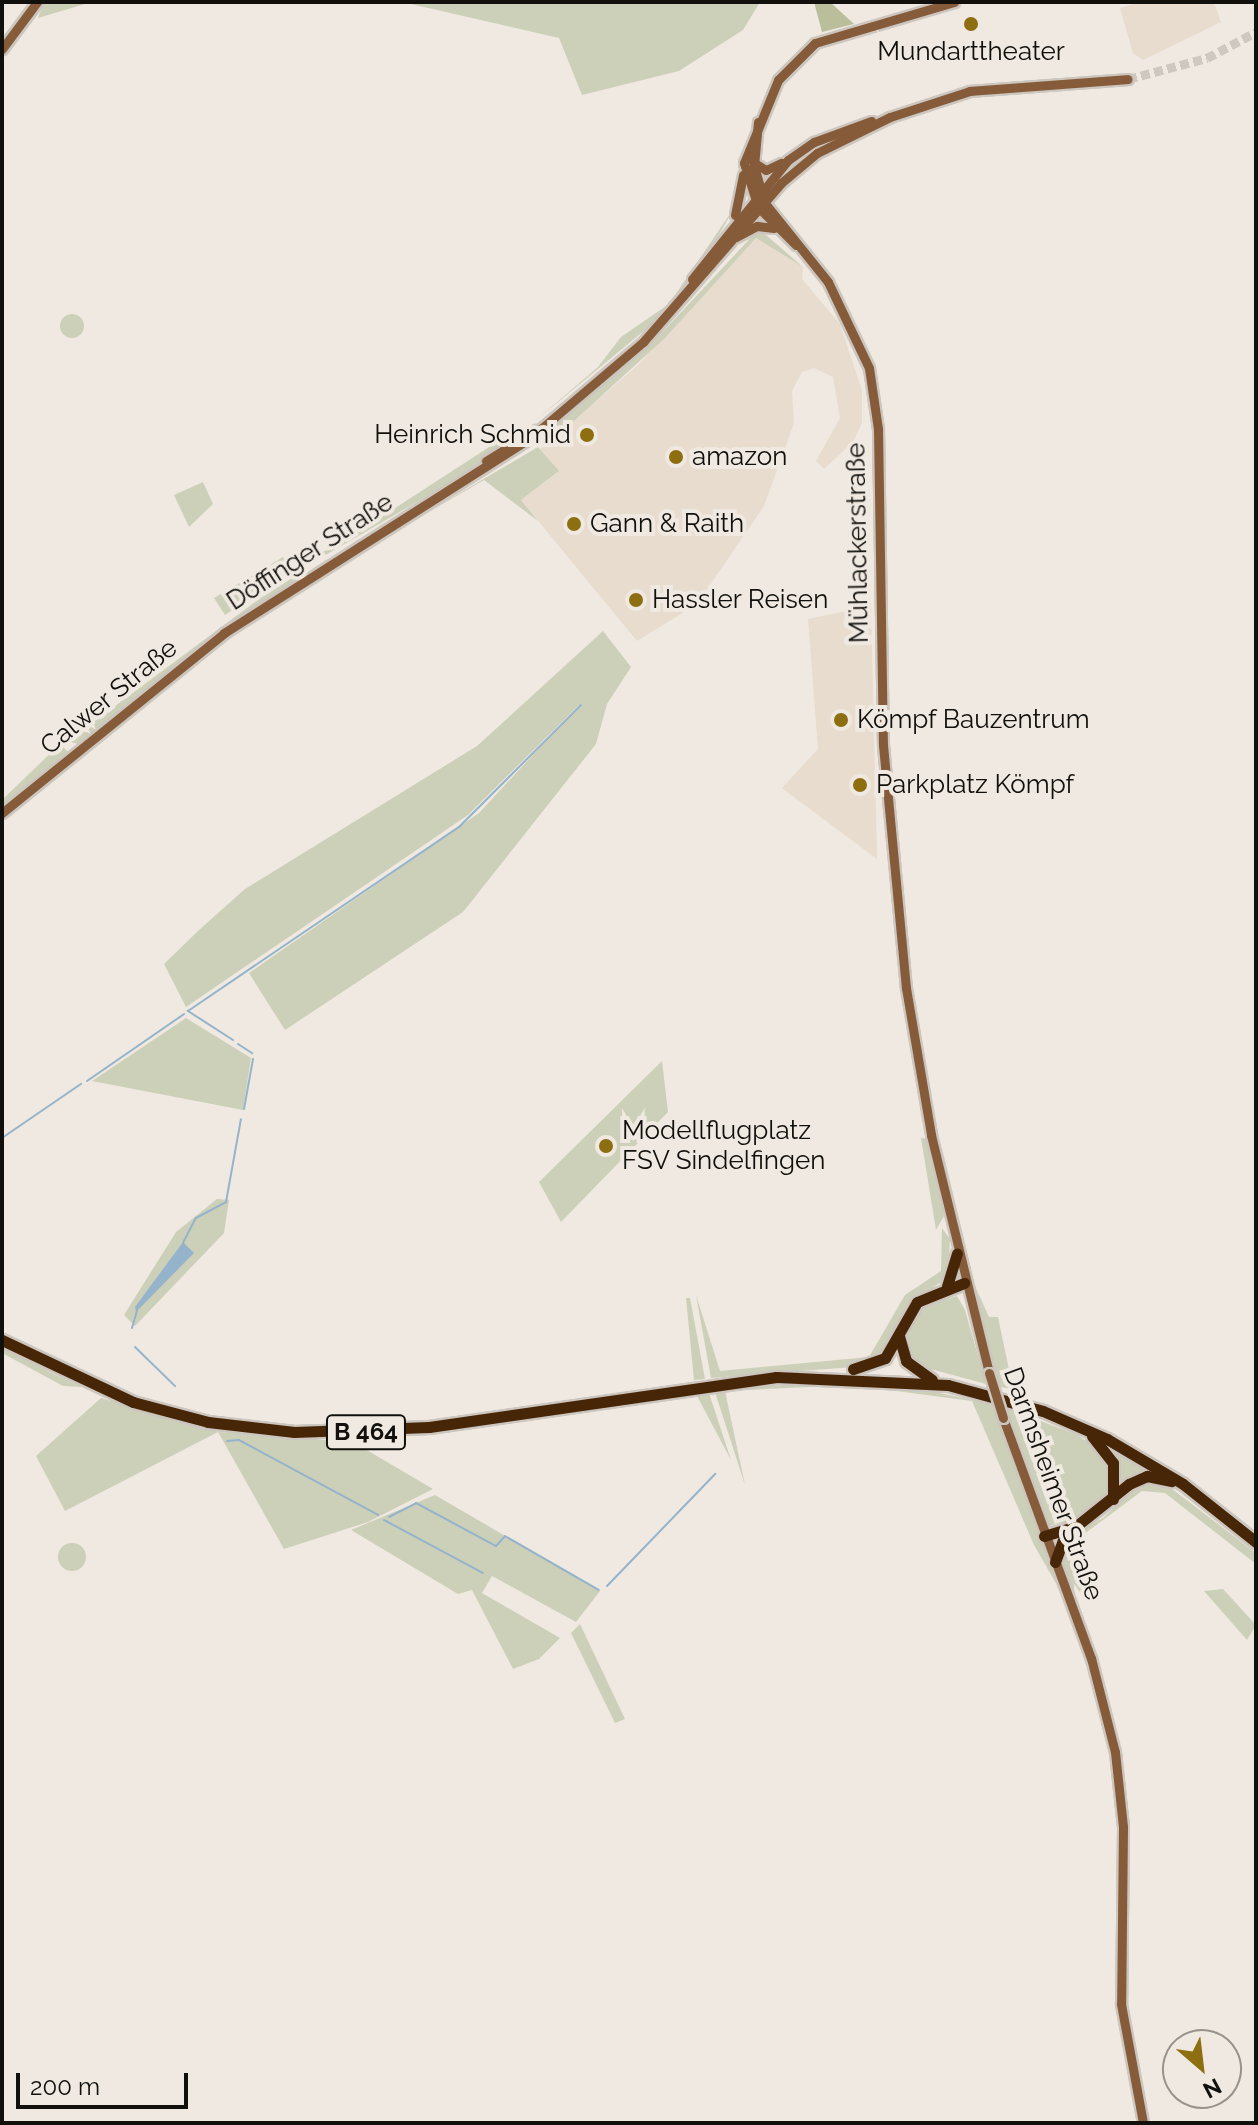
<!DOCTYPE html>
<meta charset="utf-8">
<style>
body{margin:0}
#map{position:relative;width:1258px;height:2125px;overflow:hidden;background:#efe9e1;font-family:Raleway,sans-serif}
div>[style]{position:absolute}
.built>*{inset:0;background:#e7dcce}
.green>*{inset:0;background:#cdd0b9}
.round{border-radius:50%}
.forest>*{inset:0;background:#babe9b}
.water>*{inset:0;background:#95b3cb}
.stream>*{height:2px;margin:-1px;padding:0 1px;transform-origin:1px;border-radius:1px;background:#95b3cb}
.secondary-tunnel>*{height:9px;margin-top:-4.5px;transform-origin:0;background:repeating-linear-gradient(90deg,#cec8c1 0 9px,transparent 0 13.5px)}
.roads{filter:drop-shadow(2px 0 #ccc6bf) drop-shadow(-2px 0 #ccc6bf) drop-shadow(0 2px #ccc6bf) drop-shadow(0 -2px #ccc6bf)}
.secondary>*{height:9px;margin:-4.5px;padding:0 4.5px;transform-origin:4.5px;border-radius:4.5px;background:#855b39}
.highway>*{height:11px;margin:-5.5px;padding:0 5.5px;transform-origin:5.5px;border-radius:5.5px;background:#472607}
.bridges{filter:drop-shadow(2px 0 #ccc6bf) drop-shadow(-2px 0 #ccc6bf) drop-shadow(0 2px #ccc6bf) drop-shadow(0 -2px #ccc6bf)}
.secondary-bridge>*{height:9px;margin:-4.5px;padding:0 4.5px;transform-origin:4.5px;border-radius:4.5px;background:#855b39}
.dots>*{width:22px;height:22px;translate:-50% -50%;box-sizing:border-box;border:4px solid #efe9e1;border-radius:50%}
span{translate:-50% -50%;white-space:nowrap;text-align:center;line-height:1.15;-webkit-text-stroke:8px #efe9e1;paint-order:stroke}
.shield-label span{padding:2px 6px;background:#efe9e1;border:2px solid;border-radius:6px;-webkit-text-stroke-width:0}
.shield-label{font-size:24px;color:#12100d;font-weight:700}
.poi-label{font-size:26px;color:#12100d}
.right{translate:-100% -50%;text-align:right}
.left{translate:0 -50%;text-align:left}
.street-label{font-size:26px;color:#12100d}
.frame{position:absolute;inset:0;border:4px solid #12100d;pointer-events:none}
.north{position:absolute;left:1162px;top:2029px;width:80px;height:80px;box-sizing:border-box;background:#efe9e1;border:2px solid #97928c;border-radius:50%;rotate:152deg;font-size:22px;font-weight:700;line-height:32px;text-align:center;color:#12100d}
.north::after{content:'';display:block;margin:auto;width:28px;height:36px;background:#8d6e10;clip-path:polygon(50% 0,100% 100%,50% 72%,0 100%)}
.scale{position:absolute;left:16px;top:2073px;width:172px;height:36px;box-sizing:border-box;border:4px solid #12100d;border-top:0;padding-left:10px;font-size:24px;line-height:28px;white-space:nowrap;color:#12100d;-webkit-text-stroke:6px #efe9e1;paint-order:stroke}
</style>
<div id="map">
<div class="built">
<div style="clip-path:polygon(1139px 2px,1214px 2px,1221px 22px,1143px 60px,1133px 53px,1120px 8px)"></div>
<div style="clip-path:polygon(756px 238px,803px 267px,802px 279px,840px 324px,862px 390px,862px 423px,853px 442px,824px 469px,816px 461px,840px 418px,833px 377px,814px 368px,802px 372px,792px 391px,794px 423px,764px 506px,697px 604px,637px 641px,521px 500px,558px 472px,540px 449px,638px 365px)"></div>
<div style="clip-path:polygon(871px 606px,877px 858px,877px 859px,782px 788px,818px 749px,808px 619px)"></div>
</div>
<div class="green">
<div style="clip-path:polygon(44px 2px,92px 2px,38px 18px)"></div>
<div style="clip-path:polygon(402px 2px,760px 2px,743px 30px,679px 71px,582px 95px,559px 38px)"></div>
<div style="clip-path:polygon(736px 205px,716px 240px,691px 278px,681px 292px,657px 320px,534px 422px,598px 367px,621px 337px,669px 304px)"></div>
<div style="clip-path:polygon(759px 229px,803px 267px,756px 238px,665px 338px,552px 441px,551px 430px,655px 340px)"></div>
<div class="round" style="left:60px;top:314px;width:24px;height:24px"></div>
<div style="clip-path:polygon(517px 429px,520px 434px,455px 480px,310px 564px,309px 555px,332px 549px)"></div>
<div style="clip-path:polygon(538px 447px,559px 471px,521px 500px,538px 521px,484px 480px,322px 574px)"></div>
<div style="clip-path:polygon(203px 482px,213px 504px,189px 527px,174px 495px)"></div>
<div style="clip-path:polygon(283px 557px,290px 566px,282px 577px,225px 615px,214px 598px)"></div>
<div style="clip-path:polygon(297px 563px,306px 566px,299px 577px,78px 744px,70px 742px,69px 732px,91px 724px,278px 585px)"></div>
<div style="clip-path:polygon(603px 631px,631px 667px,607px 704px,596px 744px,463px 912px,285px 1030px,249px 973px,479px 813px,581px 703px,468px 815px,186px 1007px,164px 964px,199px 930px,245px 889px,477px 746px)"></div>
<div style="clip-path:polygon(60px 744px,68px 752px,2px 807px,2px 800px)"></div>
<div style="clip-path:polygon(186px 1018px,251px 1058px,243px 1110px,92px 1081px)"></div>
<div style="clip-path:polygon(662px 1061px,668px 1112px,561px 1222px,539px 1182px)"></div>
<div style="clip-path:polygon(921px 1138px,929px 1139px,944px 1216px,936px 1230px)"></div>
<div style="clip-path:polygon(941px 1144px,975px 1286px,989px 1317px,998px 1317px,1013px 1389px,1000px 1387px,966px 1266px)"></div>
<div style="clip-path:polygon(217px 1199px,229px 1200px,224px 1233px,135px 1326px,124px 1315px,176px 1232px)"></div>
<div style="clip-path:polygon(942px 1228px,950px 1239px,948px 1277px,906px 1307px,886px 1352px,854px 1367px,711px 1378px,696px 1295px,720px 1371px,869px 1357px,905px 1295px,941px 1271px)"></div>
<div style="clip-path:polygon(957px 1296px,965px 1310px,986px 1384px,912px 1364px,903px 1344px,916px 1309px)"></div>
<div style="clip-path:polygon(686px 1298px,690px 1298px,705px 1379px,694px 1380px)"></div>
<div style="clip-path:polygon(2px 1345px,49px 1372px,82px 1387px,63px 1386px,2px 1353px)"></div>
<div style="clip-path:polygon(851px 1382px,915px 1388px,992px 1404px,1069px 1606px,1034px 1545px,972px 1401px,850px 1385px,725px 1391px,745px 1485px,714px 1389px)"></div>
<div style="clip-path:polygon(708px 1390px,731px 1460px,697px 1396px)"></div>
<div style="clip-path:polygon(101px 1398px,219px 1432px,353px 1442px,433px 1489px,368px 1522px,284px 1549px,218px 1432px,65px 1511px,36px 1456px)"></div>
<div style="clip-path:polygon(1006px 1408px,1078px 1435px,1100px 1452px,1113px 1474px,1107px 1498px,1090px 1516px,1049px 1526px)"></div>
<div style="clip-path:polygon(1111px 1452px,1112px 1450px,1151px 1472px,1117px 1490px)"></div>
<div style="clip-path:polygon(1141px 1481px,1171px 1488px,1256px 1553px,1256px 1564px,1165px 1493px,1142px 1491px,1072px 1543px,1086px 1600px,1074px 1584px,1075px 1603px,1062px 1558px,1070px 1536px,1103px 1518px)"></div>
<div style="clip-path:polygon(435px 1495px,600px 1591px,576px 1622px,492px 1576px,482px 1593px,560px 1638px,539px 1659px,513px 1669px,472px 1590px,458px 1594px,351px 1530px)"></div>
<div class="round" style="left:58px;top:1543px;width:28px;height:28px"></div>
<div style="clip-path:polygon(1223px 1589px,1256px 1625px,1247px 1640px,1204px 1591px)"></div>
<div style="clip-path:polygon(580px 1624px,625px 1719px,615px 1723px,571px 1633px)"></div>
</div>
<div class="forest">
<div style="clip-path:polygon(814px 2px,830px 2px,854px 24px,822px 32px)"></div>
</div>
<div class="water">
<div style="clip-path:polygon(183px 1242px,194px 1253px,136px 1312px,135px 1307px)"></div>
</div>
<div class="stream">
<div style="left:233px;top:1040px;width:54px;rotate:-147.2deg"></div>
<div style="left:188px;top:1011px;width:329px;rotate:-34.2deg"></div>
<div style="left:460px;top:826px;width:171px;rotate:-45deg"></div>
<div style="left:238px;top:1044px;width:17px;rotate:33deg"></div>
<div style="left:87px;top:1081px;width:118px;rotate:-34.6deg"></div>
<div style="left:244px;top:1109px;width:51px;rotate:-79.8deg"></div>
<div style="left:2px;top:1138px;width:96px;rotate:-34.4deg"></div>
<div style="left:183px;top:1243px;width:28px;rotate:-63deg"></div>
<div style="left:196px;top:1218px;width:34px;rotate:-28deg"></div>
<div style="left:226px;top:1202px;width:84px;rotate:-79.8deg"></div>
<div style="left:132px;top:1328px;width:18px;rotate:-74deg"></div>
<div style="left:135px;top:1347px;width:56px;rotate:44.3deg"></div>
<div style="left:227px;top:1441px;width:12px;rotate:-5deg"></div>
<div style="left:239px;top:1440px;width:158px;rotate:28.3deg"></div>
<div style="left:389px;top:1517px;width:30px;rotate:-27deg"></div>
<div style="left:416px;top:1503px;width:91px;rotate:28.3deg"></div>
<div style="left:496px;top:1546px;width:13px;rotate:-48deg"></div>
<div style="left:505px;top:1536px;width:108px;rotate:29.9deg"></div>
<div style="left:384px;top:1520px;width:112px;rotate:28.2deg"></div>
<div style="left:607px;top:1586px;width:156px;rotate:-46deg"></div>
</div>
<div class="secondary-tunnel">
<div style="left:1128px;top:79px;width:82px;rotate:-14.9deg"></div>
<div style="left:1207px;top:58px;width:55px;rotate:-28deg"></div>
</div>
<div class="roads">
<div class="secondary">
<div style="left:2px;top:49px;width:59px;rotate:-53.3deg"></div>
<div style="left:758px;top:122px;width:44px;rotate:95.2deg"></div>
<div style="left:754px;top:166px;width:37px;rotate:74deg"></div>
<div style="left:764px;top:202px;width:102px;rotate:51.3deg"></div>
<div style="left:828px;top:282px;width:95px;rotate:64.5deg"></div>
<div style="left:869px;top:368px;width:62px;rotate:81.6deg"></div>
<div style="left:878px;top:429px;width:316px;rotate:89.1deg"></div>
<div style="left:883px;top:745px;width:244px;rotate:84.6deg"></div>
<div style="left:906px;top:988px;width:149px;rotate:80.3deg"></div>
<div style="left:931px;top:1135px;width:245px;rotate:76.3deg"></div>
<div style="left:753px;top:162px;width:15px;rotate:32deg"></div>
<div style="left:766px;top:170px;width:17px;rotate:-25deg"></div>
<div style="left:735px;top:215px;width:41px;rotate:-78.7deg"></div>
<div style="left:736px;top:237px;width:24px;rotate:-28deg"></div>
<div style="left:757px;top:226px;width:17px;rotate:7deg"></div>
<div style="left:796px;top:245px;width:54px;rotate:-135deg"></div>
<div style="left:758px;top:207px;width:46px;rotate:-107.7deg"></div>
<div style="left:744px;top:163px;width:90px;rotate:-67.7deg"></div>
<div style="left:778px;top:80px;width:52px;rotate:-45deg"></div>
<div style="left:815px;top:43px;width:145px;rotate:-16.4deg"></div>
<div style="left:692px;top:279px;width:153px;rotate:-51.1deg"></div>
<div style="left:788px;top:160px;width:32px;rotate:-35deg"></div>
<div style="left:814px;top:142px;width:61px;rotate:-20.2deg"></div>
<div style="left:486px;top:461px;width:59px;rotate:-31.8deg"></div>
<div style="left:2px;top:813px;width:286px;rotate:-39deg"></div>
<div style="left:224px;top:633px;width:361px;rotate:-32.5deg"></div>
<div style="left:529px;top:439px;width:150px;rotate:-40.4deg"></div>
<div style="left:643px;top:342px;width:211px;rotate:-49deg"></div>
<div style="left:781px;top:183px;width:47px;rotate:-39.8deg"></div>
<div style="left:817px;top:153px;width:81px;rotate:-26.3deg"></div>
<div style="left:890px;top:117px;width:84px;rotate:-18deg"></div>
<div style="left:970px;top:91px;width:158px;rotate:-4.3deg"></div>
<div style="left:1003px;top:1418px;width:256px;rotate:69.9deg"></div>
<div style="left:1091px;top:1658px;width:97px;rotate:75.7deg"></div>
<div style="left:1115px;top:1752px;width:75px;rotate:83.9deg"></div>
<div style="left:1123px;top:1827px;width:177px;rotate:90.6deg"></div>
<div style="left:1121px;top:2004px;width:121px;rotate:79.5deg"></div>
</div>
<div class="highway">
<div style="left:947px;top:1286px;width:34px;rotate:-73deg"></div>
<div style="left:899px;top:1336px;width:26px;rotate:74deg"></div>
<div style="left:906px;top:1361px;width:32px;rotate:36deg"></div>
<div style="left:2px;top:1340px;width:145px;rotate:25.3deg"></div>
<div style="left:133px;top:1402px;width:78px;rotate:14.9deg"></div>
<div style="left:208px;top:1422px;width:87px;rotate:6.6deg"></div>
<div style="left:294px;top:1432px;width:135px;rotate:-2.1deg"></div>
<div style="left:429px;top:1427px;width:351px;rotate:-8.2deg"></div>
<div style="left:776px;top:1377px;width:172px;rotate:2.7deg"></div>
<div style="left:948px;top:1385px;width:98px;rotate:15.3deg"></div>
<div style="left:1043px;top:1411px;width:70px;rotate:23.6deg"></div>
<div style="left:1107px;top:1439px;width:88px;rotate:30.6deg"></div>
<div style="left:1183px;top:1484px;width:93px;rotate:38.5deg"></div>
<div style="left:853px;top:1369px;width:34px;rotate:-19deg"></div>
<div style="left:885px;top:1358px;width:64px;rotate:-60.3deg"></div>
<div style="left:917px;top:1302px;width:51px;rotate:-22deg"></div>
<div style="left:1092px;top:1436px;width:34px;rotate:52deg"></div>
<div style="left:1113px;top:1463px;width:36px;rotate:90deg"></div>
<div style="left:1044px;top:1536px;width:30px;rotate:-17deg"></div>
<div style="left:1055px;top:1562px;width:29px;rotate:-70deg"></div>
<div style="left:1065px;top:1535px;width:82px;rotate:-38.6deg"></div>
<div style="left:1129px;top:1484px;width:20px;rotate:-24deg"></div>
<div style="left:1147px;top:1476px;width:25px;rotate:12deg"></div>
</div>
</div>
<div class="bridges">
<div class="secondary-bridge">
<div style="left:989px;top:1373px;width:47px;rotate:72.7deg"></div>
</div>
</div>
<div class="dots">
<div style="left:971px;top:24px;background:#8d6e10"></div>
<div style="left:587px;top:435px;background:#8d6e10"></div>
<div style="left:676px;top:457px;background:#8d6e10"></div>
<div style="left:574px;top:524px;background:#8d6e10"></div>
<div style="left:636px;top:600px;background:#8d6e10"></div>
<div style="left:841px;top:720px;background:#8d6e10"></div>
<div style="left:860px;top:785px;background:#8d6e10"></div>
<div style="left:606px;top:1146px;background:#8d6e10"></div>
</div>
<div class="shield-label">
<span style="left:366px;top:1432px">B 464</span>
</div>
<div class="poi-label">
<span style="left:971px;top:52px">Mundarttheater</span>
<span class="right" style="left:571px;top:435px">Heinrich Schmid</span>
<span class="left" style="left:692px;top:457px">amazon</span>
<span class="left" style="left:590px;top:524px">Gann &amp; Raith</span>
<span class="left" style="left:652px;top:600px">Hassler Reisen</span>
<span class="left" style="left:857px;top:720px">Kömpf Bauzentrum</span>
<span class="left" style="left:876px;top:785px">Parkplatz Kömpf</span>
<span class="left" style="left:622px;top:1146px">Modellflugplatz<br>FSV Sindelfingen</span>
</div>
<div class="street-label">
<span style="left:858px;top:543px;rotate:-91deg">Mühlackerstraße</span>
<span style="left:310px;top:552px;rotate:-33deg">Döffinger Straße</span>
<span style="left:109px;top:697px;rotate:-39deg">Calwer Straße</span>
<span style="left:1053px;top:1484px;rotate:70deg">Darmsheimer Straße</span>
</div>
<div class="frame"></div>
<div class="north">N</div>
<div class="scale">200 m</div>
</div>
